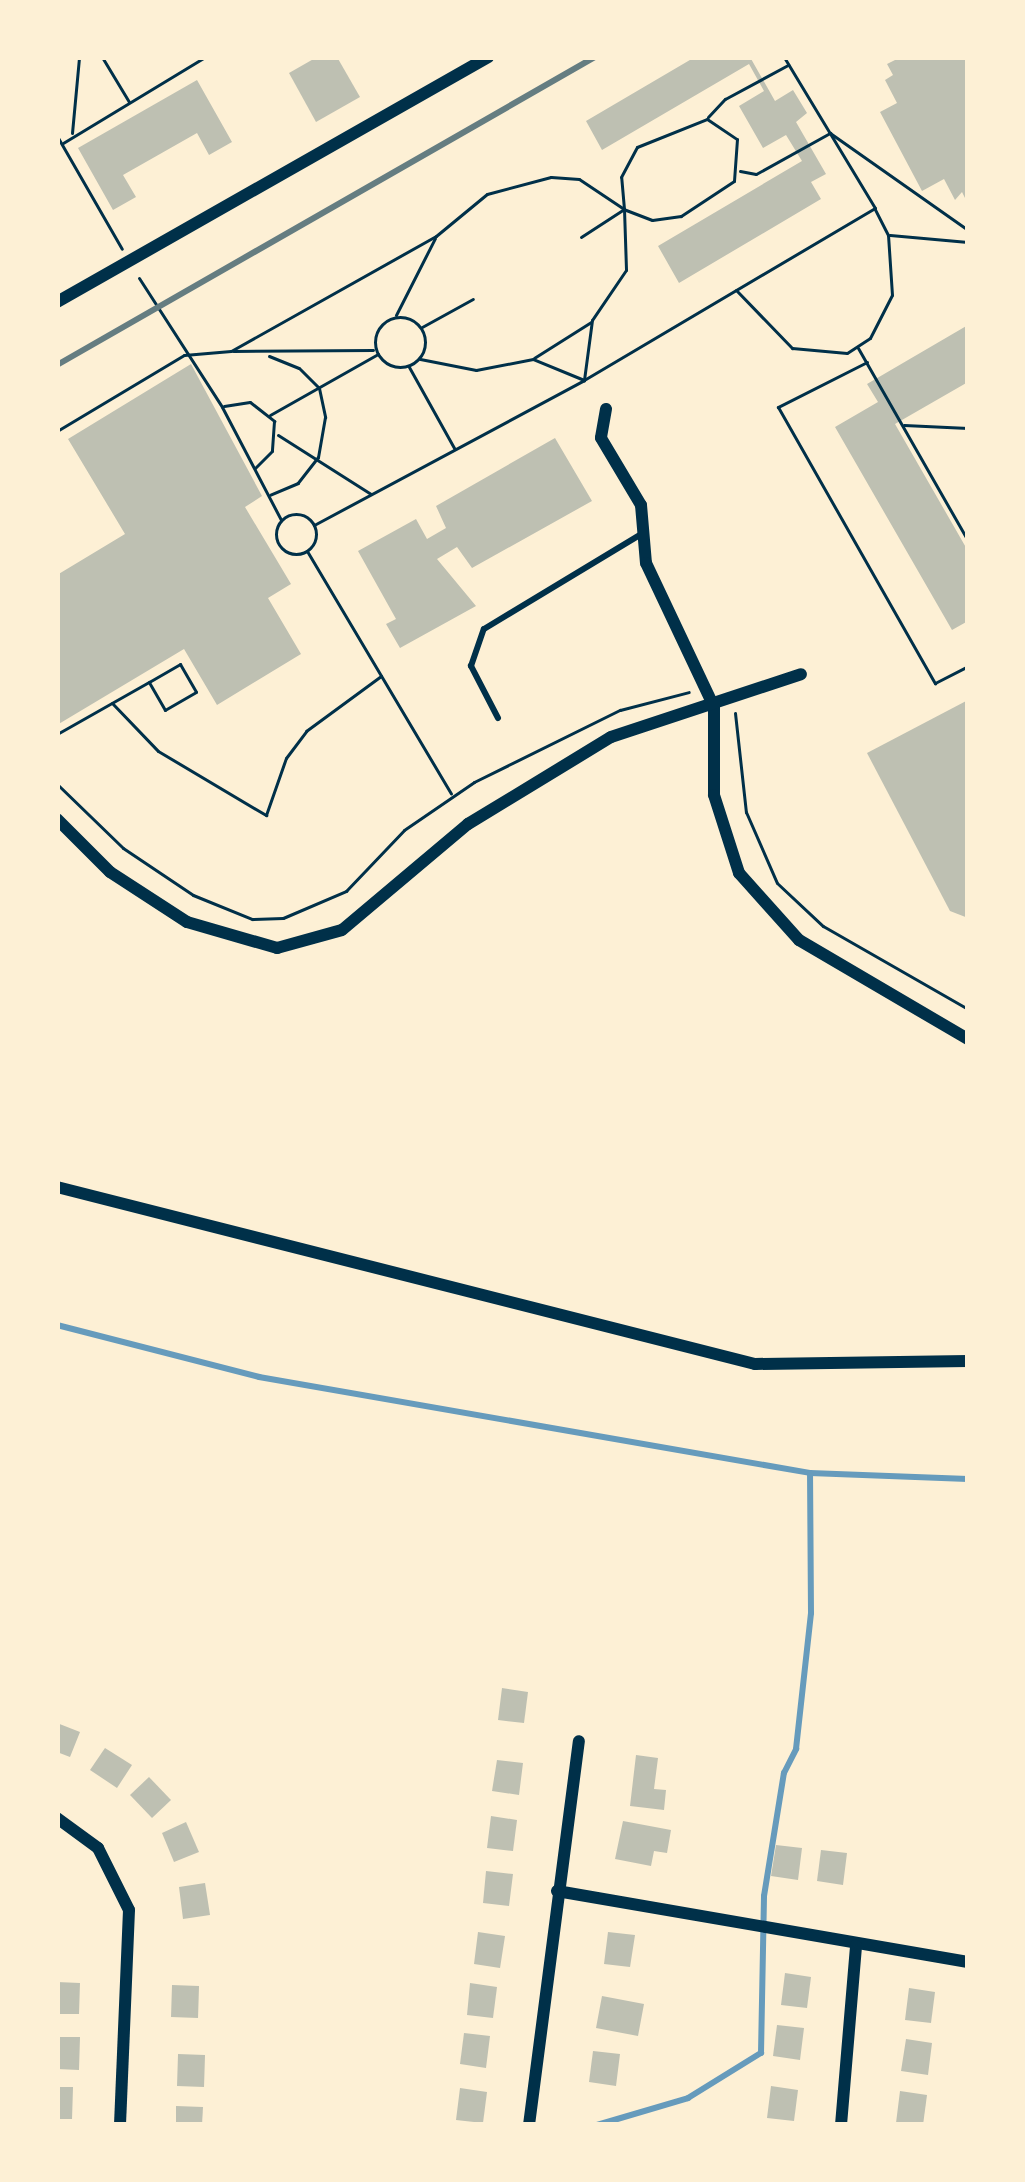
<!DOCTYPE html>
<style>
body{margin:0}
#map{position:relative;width:1025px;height:2182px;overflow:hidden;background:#fdf0d5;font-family:Inter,sans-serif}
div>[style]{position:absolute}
.stream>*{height:6px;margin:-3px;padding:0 3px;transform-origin:3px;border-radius:3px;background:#669bbc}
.building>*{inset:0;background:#bec0b2}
.path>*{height:3px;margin:-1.5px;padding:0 1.5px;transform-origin:1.5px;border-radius:1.5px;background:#003049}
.path>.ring{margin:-1.5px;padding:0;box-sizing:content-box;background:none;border:3px solid #003049;border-radius:50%}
.service>*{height:6px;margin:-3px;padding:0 3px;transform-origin:3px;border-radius:3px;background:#003049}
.minor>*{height:12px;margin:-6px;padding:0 6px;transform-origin:6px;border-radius:6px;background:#003049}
.rail>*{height:6px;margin:-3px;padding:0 3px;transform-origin:3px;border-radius:3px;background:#657d81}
span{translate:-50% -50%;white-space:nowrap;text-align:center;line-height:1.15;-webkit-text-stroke:12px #fdf0d5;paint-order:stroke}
.frame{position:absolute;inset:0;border:60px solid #fdf0d5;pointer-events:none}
</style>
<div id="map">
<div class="stream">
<div style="left:57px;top:1325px;width:209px;rotate:14.4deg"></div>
<div style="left:259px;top:1377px;width:559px;rotate:9.88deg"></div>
<div style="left:810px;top:1473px;width:158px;rotate:2.2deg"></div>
<div style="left:597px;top:2125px;width:95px;rotate:-16.5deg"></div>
<div style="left:688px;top:2098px;width:86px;rotate:-31.7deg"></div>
<div style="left:761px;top:2053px;width:157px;rotate:-88.9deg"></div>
<div style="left:764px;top:1896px;width:125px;rotate:-80.8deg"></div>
<div style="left:784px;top:1773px;width:27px;rotate:-63deg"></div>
<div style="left:796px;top:1749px;width:137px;rotate:-83.7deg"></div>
<div style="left:811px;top:1613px;width:140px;rotate:-90.4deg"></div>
</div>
<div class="building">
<div style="clip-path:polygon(317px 57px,337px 57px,360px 97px,316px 122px,289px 73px)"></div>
<div style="clip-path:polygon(695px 57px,750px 57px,775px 101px,793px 90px,807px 113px,796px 122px,826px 174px,811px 182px,821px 199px,679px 283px,658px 246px,802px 161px,786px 135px,763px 148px,739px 106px,764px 91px,749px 64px,602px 150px,586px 121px)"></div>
<div style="clip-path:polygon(901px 57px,968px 57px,968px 204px,962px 192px,955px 200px,944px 179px,922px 191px,880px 112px,897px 103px,885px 80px,893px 75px,887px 64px)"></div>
<div style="clip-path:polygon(197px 80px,232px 142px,209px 155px,197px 133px,123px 175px,136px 197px,113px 210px,78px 148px)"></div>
<div style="clip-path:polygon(968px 325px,968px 382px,895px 424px,968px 551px,968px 621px,952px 630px,835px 427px,878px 402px,867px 384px)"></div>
<div style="clip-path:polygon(191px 364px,262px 496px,245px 507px,291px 584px,268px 598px,301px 654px,217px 705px,184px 649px,57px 725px,57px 575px,125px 534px,68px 439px)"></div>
<div style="clip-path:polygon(555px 438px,592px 501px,472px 568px,457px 547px,437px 559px,476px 606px,400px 648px,386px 624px,396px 619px,358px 551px,416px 519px,427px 539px,446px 528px,436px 506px)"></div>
<div style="clip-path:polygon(968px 700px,968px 918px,950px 911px,867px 753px)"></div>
<div style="clip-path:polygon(502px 1688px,528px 1692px,524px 1723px,498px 1720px)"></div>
<div style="clip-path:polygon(57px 1723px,80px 1732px,70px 1757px,57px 1752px)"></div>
<div style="clip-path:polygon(105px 1748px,132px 1765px,117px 1788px,90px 1770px)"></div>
<div style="clip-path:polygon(636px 1755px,658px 1758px,654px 1789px,666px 1790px,664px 1810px,630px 1806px)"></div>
<div style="clip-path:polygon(497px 1760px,523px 1763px,519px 1795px,492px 1791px)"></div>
<div style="clip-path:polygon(149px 1777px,171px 1800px,152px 1818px,130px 1795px)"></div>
<div style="clip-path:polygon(491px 1816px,517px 1820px,513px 1851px,487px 1848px)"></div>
<div style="clip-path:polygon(623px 1821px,671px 1830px,667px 1853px,654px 1851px,651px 1866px,615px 1859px)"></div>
<div style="clip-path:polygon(186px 1822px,199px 1852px,174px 1862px,162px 1833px)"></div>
<div style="clip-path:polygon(776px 1845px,802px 1848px,798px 1880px,771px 1876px)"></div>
<div style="clip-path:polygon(821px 1850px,847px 1853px,843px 1885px,817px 1881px)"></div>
<div style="clip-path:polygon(486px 1871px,513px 1874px,509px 1906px,483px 1903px)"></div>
<div style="clip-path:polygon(205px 1883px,210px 1915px,183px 1919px,179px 1887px)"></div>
<div style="clip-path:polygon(478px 1932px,505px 1936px,500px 1968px,474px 1964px)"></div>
<div style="clip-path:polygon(608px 1932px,635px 1935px,630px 1967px,604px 1964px)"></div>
<div style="clip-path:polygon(785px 1973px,811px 1977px,807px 2008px,781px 2005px)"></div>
<div style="clip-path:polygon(57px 1982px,80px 1983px,79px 2014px,57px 2014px)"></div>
<div style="clip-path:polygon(470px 1983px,497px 1987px,493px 2018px,467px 2015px)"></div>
<div style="clip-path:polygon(172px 1985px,199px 1986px,198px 2018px,171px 2017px)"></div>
<div style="clip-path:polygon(909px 1988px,935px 1992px,931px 2023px,905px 2020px)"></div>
<div style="clip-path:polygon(602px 1996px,644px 2004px,638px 2036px,596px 2028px)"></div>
<div style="clip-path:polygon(777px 2025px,804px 2028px,800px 2060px,773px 2056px)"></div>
<div style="clip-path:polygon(464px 2033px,490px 2036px,486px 2068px,460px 2064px)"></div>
<div style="clip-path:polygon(57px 2037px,80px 2037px,79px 2070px,57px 2069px)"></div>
<div style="clip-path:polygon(906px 2039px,932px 2043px,928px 2075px,901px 2071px)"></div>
<div style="clip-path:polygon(593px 2051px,620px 2054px,616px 2086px,589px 2082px)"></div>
<div style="clip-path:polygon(178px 2054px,205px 2055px,204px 2087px,177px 2086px)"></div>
<div style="clip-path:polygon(771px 2086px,798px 2090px,794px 2121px,767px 2118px)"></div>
<div style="clip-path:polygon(57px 2087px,73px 2087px,72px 2119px,57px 2119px)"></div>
<div style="clip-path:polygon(460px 2088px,487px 2092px,483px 2123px,456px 2120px)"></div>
<div style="clip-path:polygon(900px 2091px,927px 2095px,923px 2125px,896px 2123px)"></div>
<div style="clip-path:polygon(176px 2106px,203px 2107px,202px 2125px,176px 2125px)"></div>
</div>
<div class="path">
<div style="left:102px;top:57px;width:52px;rotate:59deg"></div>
<div style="left:708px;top:117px;width:25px;rotate:-47deg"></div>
<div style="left:725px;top:99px;width:72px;rotate:-28.4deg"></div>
<div style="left:707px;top:119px;width:36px;rotate:34deg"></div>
<div style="left:737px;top:139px;width:42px;rotate:94.1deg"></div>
<div style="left:734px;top:181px;width:64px;rotate:146.6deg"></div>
<div style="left:681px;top:216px;width:29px;rotate:172deg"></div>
<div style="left:652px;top:220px;width:30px;rotate:-159deg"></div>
<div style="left:624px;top:209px;width:32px;rotate:-95deg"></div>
<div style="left:621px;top:177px;width:34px;rotate:-62deg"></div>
<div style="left:637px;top:147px;width:75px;rotate:-21.8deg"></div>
<div style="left:72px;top:133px;width:76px;rotate:-84.7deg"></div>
<div style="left:57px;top:136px;width:130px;rotate:60.1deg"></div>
<div style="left:63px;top:143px;width:166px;rotate:-31.2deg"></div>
<div style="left:740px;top:171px;width:16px;rotate:11deg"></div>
<div style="left:756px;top:174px;width:85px;rotate:-29deg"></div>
<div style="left:830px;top:133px;width:169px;rotate:35.1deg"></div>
<div style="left:890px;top:235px;width:78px;rotate:5.1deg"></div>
<div style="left:581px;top:237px;width:51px;rotate:-33.1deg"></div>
<div style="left:139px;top:278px;width:153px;rotate:57.2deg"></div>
<div style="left:222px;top:407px;width:127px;rotate:62.4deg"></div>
<div style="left:736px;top:290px;width:81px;rotate:46deg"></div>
<div style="left:792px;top:348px;width:55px;rotate:5.2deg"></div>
<div style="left:847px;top:353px;width:27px;rotate:-33deg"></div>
<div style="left:870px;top:338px;width:48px;rotate:-62.9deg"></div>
<div style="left:892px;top:295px;width:60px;rotate:-93.8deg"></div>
<div style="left:888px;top:235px;width:29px;rotate:-117deg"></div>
<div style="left:396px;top:315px;width:86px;rotate:-63.1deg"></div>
<div class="ring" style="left:375px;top:317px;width:47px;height:47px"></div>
<div style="left:422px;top:327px;width:58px;rotate:-28.8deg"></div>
<div style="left:858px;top:348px;width:222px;rotate:60.3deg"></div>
<div style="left:233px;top:351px;width:140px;rotate:-0.4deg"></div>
<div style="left:269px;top:356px;width:32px;rotate:22deg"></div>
<div style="left:299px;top:368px;width:28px;rotate:45deg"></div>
<div style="left:319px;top:388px;width:30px;rotate:78deg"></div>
<div style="left:325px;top:417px;width:41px;rotate:99.9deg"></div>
<div style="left:318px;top:457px;width:33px;rotate:128deg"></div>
<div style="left:298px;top:483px;width:30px;rotate:157deg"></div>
<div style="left:534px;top:358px;width:67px;rotate:-32.3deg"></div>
<div style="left:867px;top:362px;width:100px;rotate:153.2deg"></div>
<div style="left:778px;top:407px;width:318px;rotate:60.4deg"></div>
<div style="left:935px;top:683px;width:37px;rotate:-27deg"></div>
<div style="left:409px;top:367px;width:93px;rotate:60.9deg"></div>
<div style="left:224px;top:406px;width:26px;rotate:-9deg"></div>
<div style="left:250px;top:402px;width:31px;rotate:38deg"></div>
<div style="left:274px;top:421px;width:30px;rotate:94deg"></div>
<div style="left:272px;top:451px;width:24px;rotate:135deg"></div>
<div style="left:270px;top:415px;width:124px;rotate:-29.5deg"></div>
<div style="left:904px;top:425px;width:64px;rotate:2.7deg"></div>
<div style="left:57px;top:431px;width:148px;rotate:-30.9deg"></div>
<div style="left:184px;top:355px;width:47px;rotate:-4.9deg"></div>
<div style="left:231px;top:351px;width:235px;rotate:-29.3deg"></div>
<div style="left:436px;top:236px;width:66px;rotate:-39.5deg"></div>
<div style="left:487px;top:194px;width:66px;rotate:-14.9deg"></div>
<div style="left:551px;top:177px;width:28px;rotate:4deg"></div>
<div style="left:579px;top:179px;width:54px;rotate:33.7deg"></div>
<div style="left:624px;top:209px;width:61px;rotate:88.1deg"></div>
<div style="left:626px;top:270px;width:60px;rotate:124.2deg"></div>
<div style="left:592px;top:320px;width:61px;rotate:97.6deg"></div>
<div style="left:584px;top:380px;width:55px;rotate:-157.6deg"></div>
<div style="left:533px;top:359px;width:58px;rotate:169.1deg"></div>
<div style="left:476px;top:370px;width:57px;rotate:-168.9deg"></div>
<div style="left:278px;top:435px;width:110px;rotate:32.4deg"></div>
<div class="ring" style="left:276px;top:514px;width:37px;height:37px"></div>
<div style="left:314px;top:525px;width:306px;rotate:-28.2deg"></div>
<div style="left:584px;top:380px;width:338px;rotate:-30.6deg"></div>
<div style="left:875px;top:208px;width:176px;rotate:-121.1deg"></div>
<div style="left:307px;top:551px;width:282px;rotate:59.3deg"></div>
<div style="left:112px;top:703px;width:66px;rotate:46.2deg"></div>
<div style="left:158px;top:751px;width:126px;rotate:30.7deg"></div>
<div style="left:266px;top:815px;width:60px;rotate:-70.7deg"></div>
<div style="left:286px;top:758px;width:34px;rotate:-53deg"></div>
<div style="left:306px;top:731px;width:93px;rotate:-36.3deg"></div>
<div style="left:735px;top:713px;width:100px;rotate:83.7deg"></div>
<div style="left:746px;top:812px;width:77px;rotate:66.4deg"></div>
<div style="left:777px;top:883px;width:63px;rotate:43.1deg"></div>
<div style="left:823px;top:926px;width:167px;rotate:29.8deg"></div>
<div style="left:57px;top:734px;width:106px;rotate:-29.5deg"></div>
<div style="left:149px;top:682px;width:36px;rotate:-30deg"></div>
<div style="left:180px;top:664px;width:32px;rotate:60deg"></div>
<div style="left:196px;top:692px;width:36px;rotate:150deg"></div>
<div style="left:165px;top:710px;width:32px;rotate:-120deg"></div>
<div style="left:57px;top:784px;width:92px;rotate:44.1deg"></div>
<div style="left:123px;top:848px;width:84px;rotate:33.9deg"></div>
<div style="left:193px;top:895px;width:64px;rotate:22.1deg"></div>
<div style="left:252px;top:919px;width:31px;rotate:-2deg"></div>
<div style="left:283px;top:918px;width:69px;rotate:-23.2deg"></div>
<div style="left:346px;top:891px;width:84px;rotate:-46.4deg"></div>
<div style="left:404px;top:830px;width:85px;rotate:-34.4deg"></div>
<div style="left:474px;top:782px;width:163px;rotate:-26.3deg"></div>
<div style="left:620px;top:710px;width:71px;rotate:-14.6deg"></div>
</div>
<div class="service">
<div style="left:498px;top:718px;width:59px;rotate:-117.4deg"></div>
<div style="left:471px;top:666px;width:39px;rotate:-71deg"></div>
<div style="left:484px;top:629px;width:186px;rotate:-31.1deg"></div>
</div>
<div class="minor">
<div style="left:57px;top:302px;width:496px;rotate:-29.6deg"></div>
<div style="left:606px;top:409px;width:29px;rotate:100deg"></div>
<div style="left:601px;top:438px;width:78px;rotate:59.2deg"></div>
<div style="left:641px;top:505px;width:58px;rotate:85.1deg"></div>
<div style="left:646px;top:563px;width:159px;rotate:64.7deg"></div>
<div style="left:714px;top:707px;width:88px;rotate:90deg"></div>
<div style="left:714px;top:795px;width:82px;rotate:72.2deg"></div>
<div style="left:739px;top:873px;width:90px;rotate:48.2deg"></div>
<div style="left:799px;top:940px;width:196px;rotate:30.4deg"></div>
<div style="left:57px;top:819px;width:75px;rotate:45deg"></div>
<div style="left:110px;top:872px;width:92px;rotate:33deg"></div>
<div style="left:187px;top:922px;width:94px;rotate:16.1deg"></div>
<div style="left:277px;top:948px;width:67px;rotate:-15.5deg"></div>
<div style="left:342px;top:930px;width:165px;rotate:-40.1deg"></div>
<div style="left:468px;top:824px;width:167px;rotate:-31.3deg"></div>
<div style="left:611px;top:737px;width:200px;rotate:-18.3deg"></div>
<div style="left:57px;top:1187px;width:720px;rotate:14.23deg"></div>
<div style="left:755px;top:1364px;width:213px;rotate:-0.8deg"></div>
<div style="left:57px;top:1818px;width:51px;rotate:36.2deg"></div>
<div style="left:98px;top:1848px;width:69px;rotate:63.4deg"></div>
<div style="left:129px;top:1910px;width:215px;rotate:92.4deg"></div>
<div style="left:557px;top:1891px;width:417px;rotate:9.8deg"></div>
<div style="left:529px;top:2125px;width:387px;rotate:-82.6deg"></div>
<div style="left:841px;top:2125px;width:180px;rotate:-85.2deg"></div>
</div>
<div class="rail">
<div style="left:57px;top:365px;width:620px;rotate:-29.79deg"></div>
</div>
<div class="frame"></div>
</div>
